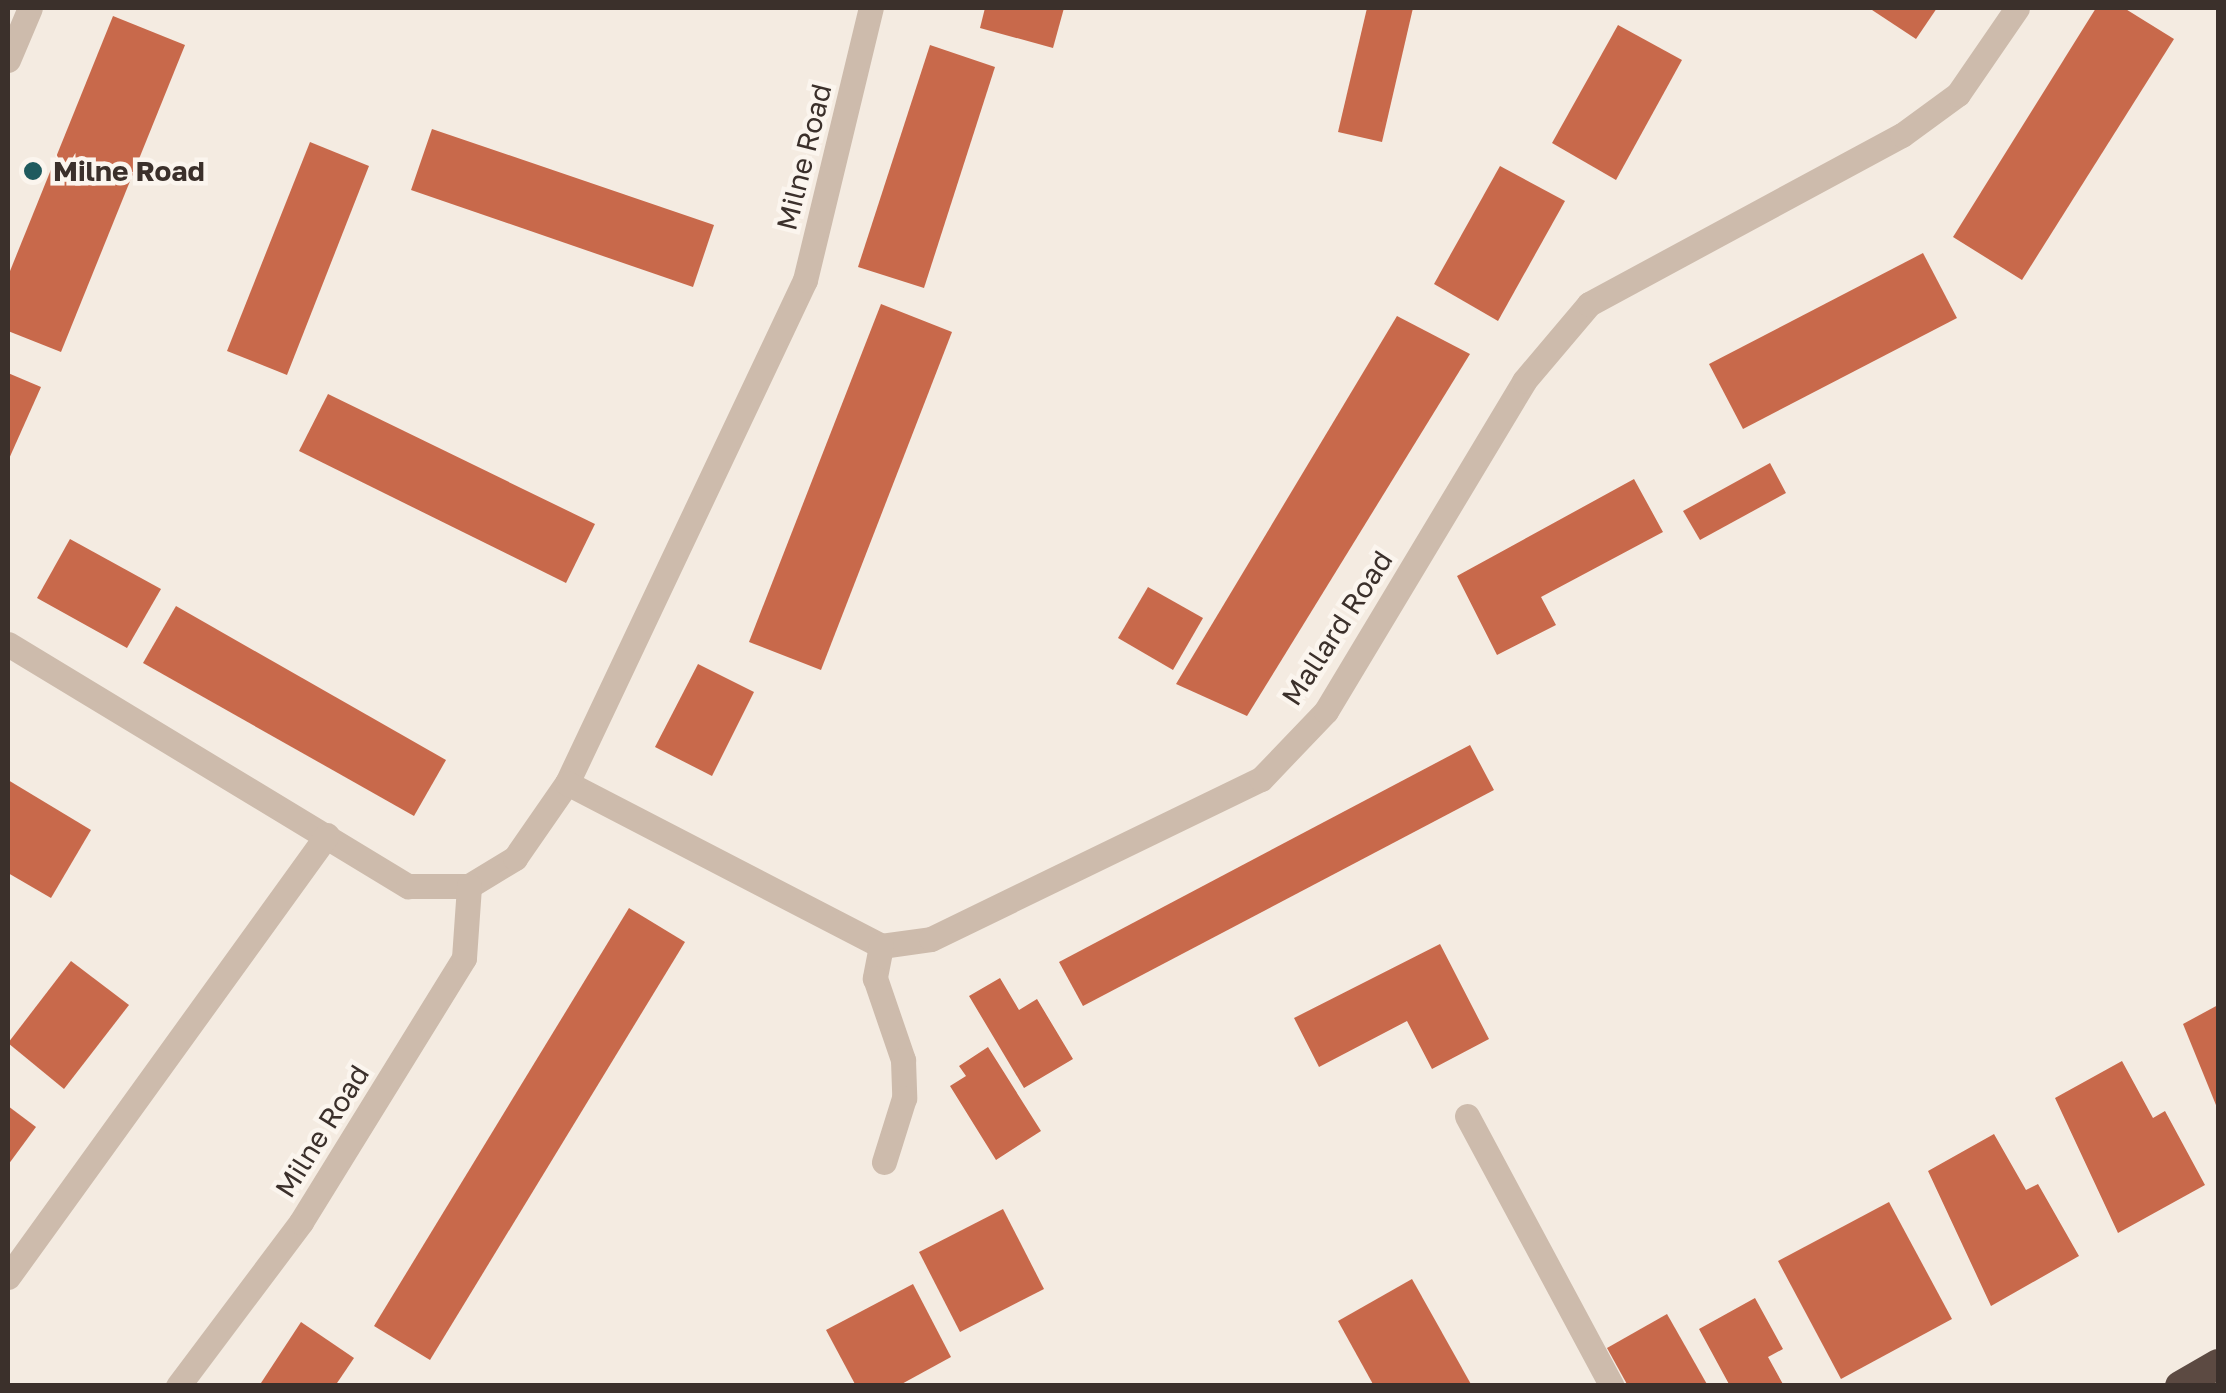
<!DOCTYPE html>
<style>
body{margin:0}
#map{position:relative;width:2226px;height:1393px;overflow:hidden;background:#f4ebe1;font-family:"Golos Text",sans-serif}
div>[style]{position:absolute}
.building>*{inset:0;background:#c8694b}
.minor>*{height:25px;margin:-12.5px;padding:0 12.5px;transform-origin:12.5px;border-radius:12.5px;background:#cdbbac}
.highway>*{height:30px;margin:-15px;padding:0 15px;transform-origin:15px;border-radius:15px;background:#5c4a42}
.dots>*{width:28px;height:28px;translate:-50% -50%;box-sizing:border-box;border:5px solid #fbf5ee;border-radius:50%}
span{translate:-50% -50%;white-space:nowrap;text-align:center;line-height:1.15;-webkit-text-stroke:9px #fbf5ee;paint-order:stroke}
.street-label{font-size:28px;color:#3b302b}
.poi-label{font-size:28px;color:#3b302b;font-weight:700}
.left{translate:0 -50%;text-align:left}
.frame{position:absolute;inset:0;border:10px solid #3b302b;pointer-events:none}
</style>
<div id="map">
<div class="building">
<div style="clip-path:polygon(985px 8px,1064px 8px,1053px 48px,980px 28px)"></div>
<div style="clip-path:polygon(1367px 8px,1413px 8px,1382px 142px,1338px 132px)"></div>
<div style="clip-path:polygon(1869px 8px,1937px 8px,1916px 39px)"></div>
<div style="clip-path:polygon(2096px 8px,2124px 8px,2174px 39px,2022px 280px,1953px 237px)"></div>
<div style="clip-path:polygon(113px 16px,185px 45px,61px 352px,8px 331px,8px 276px)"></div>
<div style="clip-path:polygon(1618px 25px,1682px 60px,1616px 180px,1552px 143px)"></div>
<div style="clip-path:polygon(930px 45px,995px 67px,924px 288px,858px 267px)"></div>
<div style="clip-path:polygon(432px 129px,714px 225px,693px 287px,411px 190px)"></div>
<div style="clip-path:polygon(310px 142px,369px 166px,287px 375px,227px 351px)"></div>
<div style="clip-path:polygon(1500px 166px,1565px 201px,1498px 321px,1434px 284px)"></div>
<div style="clip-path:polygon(1923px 253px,1957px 318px,1743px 429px,1709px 364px)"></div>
<div style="clip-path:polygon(881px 304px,952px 332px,821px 670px,749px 642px)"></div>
<div style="clip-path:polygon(1397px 316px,1470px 354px,1247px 716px,1176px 684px)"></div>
<div style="clip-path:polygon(8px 373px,41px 387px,8px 461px)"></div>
<div style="clip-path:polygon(328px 394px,595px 524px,566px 583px,299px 451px)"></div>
<div style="clip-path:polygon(1770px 463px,1786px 493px,1700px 540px,1683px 511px)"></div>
<div style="clip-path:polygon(1634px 479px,1663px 532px,1541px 597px,1556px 625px,1497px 655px,1457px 576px)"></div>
<div style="clip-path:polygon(70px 539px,161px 589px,127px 648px,37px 598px)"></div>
<div style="clip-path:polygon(1148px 587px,1203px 618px,1173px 670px,1118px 638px)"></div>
<div style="clip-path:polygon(176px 606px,446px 760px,414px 816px,143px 663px)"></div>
<div style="clip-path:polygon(698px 664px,754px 692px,712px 776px,655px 747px)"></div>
<div style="clip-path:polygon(1470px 745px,1494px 790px,1083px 1006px,1059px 962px)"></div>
<div style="clip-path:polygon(8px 780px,91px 830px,51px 898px,8px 873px)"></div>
<div style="clip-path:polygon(629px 908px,685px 942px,430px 1360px,374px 1326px)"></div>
<div style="clip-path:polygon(1440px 944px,1489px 1039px,1432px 1069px,1407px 1021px,1319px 1067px,1294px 1018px)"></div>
<div style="clip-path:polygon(71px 961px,129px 1005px,64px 1089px,8px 1043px)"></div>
<div style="clip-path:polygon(1000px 978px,1019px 1010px,1037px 999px,1073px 1059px,1024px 1088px,969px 996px)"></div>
<div style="clip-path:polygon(2218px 1005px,2218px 1110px,2183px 1024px)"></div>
<div style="clip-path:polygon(988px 1047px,1041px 1131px,996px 1160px,950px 1086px,966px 1076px,959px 1066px)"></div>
<div style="clip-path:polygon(2122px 1061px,2153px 1118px,2165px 1111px,2205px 1185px,2118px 1233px,2055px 1098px)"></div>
<div style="clip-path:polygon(8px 1106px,36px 1127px,8px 1165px)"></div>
<div style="clip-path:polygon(1994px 1134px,2026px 1190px,2038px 1184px,2079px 1256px,1991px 1306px,1928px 1171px)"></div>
<div style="clip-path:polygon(1889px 1202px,1952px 1319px,1841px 1379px,1778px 1261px)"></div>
<div style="clip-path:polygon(1003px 1209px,1044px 1289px,960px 1332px,919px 1252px)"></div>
<div style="clip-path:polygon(1412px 1279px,1472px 1386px,1374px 1386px,1338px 1321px)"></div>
<div style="clip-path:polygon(913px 1284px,951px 1357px,898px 1386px,856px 1386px,826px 1330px)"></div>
<div style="clip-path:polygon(1755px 1298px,1783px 1349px,1768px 1357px,1784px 1386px,1730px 1386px,1699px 1329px)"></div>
<div style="clip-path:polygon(1667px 1314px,1708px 1386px,1628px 1386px,1607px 1348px)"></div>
<div style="clip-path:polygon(301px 1322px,354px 1358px,335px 1386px,259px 1386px)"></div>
</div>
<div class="minor">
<div style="left:8px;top:60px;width:56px;rotate:-67.1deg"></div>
<div style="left:8px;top:644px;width:468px;rotate:31.2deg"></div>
<div style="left:408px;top:886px;width:61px"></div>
<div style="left:469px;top:886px;width:54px;rotate:-31.3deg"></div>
<div style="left:515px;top:858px;width:91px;rotate:-55.3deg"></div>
<div style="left:567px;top:783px;width:556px;rotate:-64.68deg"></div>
<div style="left:805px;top:280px;width:280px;rotate:-76.4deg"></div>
<div style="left:567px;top:783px;width:354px;rotate:27.4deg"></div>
<div style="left:881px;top:946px;width:50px;rotate:-8deg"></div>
<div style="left:931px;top:939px;width:367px;rotate:-25.9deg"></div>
<div style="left:1261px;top:779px;width:94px;rotate:-46.3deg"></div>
<div style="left:1326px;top:711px;width:385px;rotate:-59deg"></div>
<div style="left:1524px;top:381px;width:101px;rotate:-49.8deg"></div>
<div style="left:1589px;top:304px;width:356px;rotate:-28.4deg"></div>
<div style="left:1902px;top:135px;width:69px;rotate:-36.2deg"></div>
<div style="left:1958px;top:94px;width:104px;rotate:-55.5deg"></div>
<div style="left:881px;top:946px;width:33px;rotate:101deg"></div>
<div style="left:875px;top:978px;width:87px;rotate:71.1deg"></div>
<div style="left:903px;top:1060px;width:38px;rotate:88deg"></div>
<div style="left:904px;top:1098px;width:67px;rotate:107.4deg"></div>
<div style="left:1467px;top:1116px;width:306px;rotate:61.8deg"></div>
<div style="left:8px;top:1277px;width:545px;rotate:-54.18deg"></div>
<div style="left:178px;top:1386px;width:205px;rotate:-53.1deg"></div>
<div style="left:301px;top:1222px;width:310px;rotate:-58.3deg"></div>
<div style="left:464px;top:958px;width:72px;rotate:-86deg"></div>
</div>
<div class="highway">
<div style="left:2180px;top:1386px;width:44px;rotate:-30.1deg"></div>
</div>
<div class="dots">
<div style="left:33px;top:171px;background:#1f5a5e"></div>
</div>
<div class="street-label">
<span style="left:804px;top:157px;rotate:-76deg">Milne Road</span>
<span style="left:1337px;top:628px;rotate:-57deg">Mallard Road</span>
<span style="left:322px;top:1131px;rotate:-58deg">Milne Road</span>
</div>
<div class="poi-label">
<span class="left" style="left:53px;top:171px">Milne Road</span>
</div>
<div class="frame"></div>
</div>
